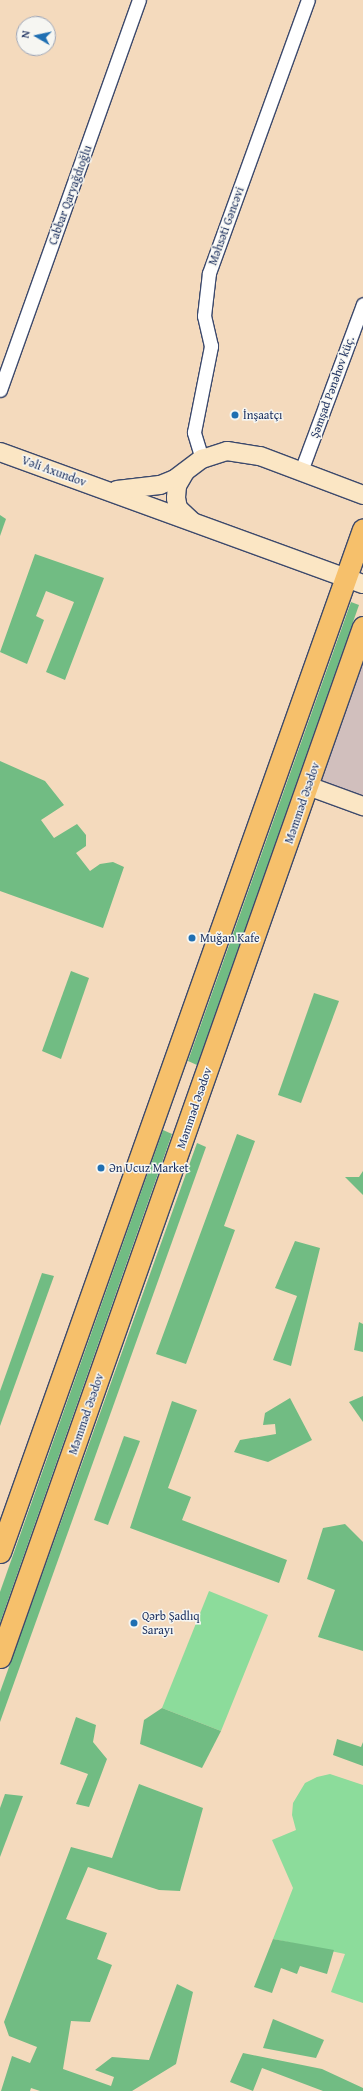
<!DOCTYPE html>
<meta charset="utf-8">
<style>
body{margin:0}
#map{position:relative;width:363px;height:2091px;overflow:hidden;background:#f4dabd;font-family:"Gentium Book Plus",serif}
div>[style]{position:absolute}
.industrial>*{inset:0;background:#d1bfbd}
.green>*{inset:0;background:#8cdc9b}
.forest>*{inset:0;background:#71bc83}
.roads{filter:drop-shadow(1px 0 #3c496c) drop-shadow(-1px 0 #3c496c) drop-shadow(0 1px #3c496c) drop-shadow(0 -1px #3c496c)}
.street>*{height:13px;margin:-6.5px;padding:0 6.5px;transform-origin:6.5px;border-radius:6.5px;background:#fff}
.secondary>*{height:18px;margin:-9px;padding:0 9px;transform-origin:9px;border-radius:9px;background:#fbe6c4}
.primary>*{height:21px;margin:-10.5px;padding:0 10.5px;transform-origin:10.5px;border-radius:10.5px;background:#f6c06b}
.dots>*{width:11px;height:11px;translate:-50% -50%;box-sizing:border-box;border:2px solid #f6f6f2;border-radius:50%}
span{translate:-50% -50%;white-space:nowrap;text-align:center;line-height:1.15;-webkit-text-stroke:3px #f6f6f2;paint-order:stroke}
.street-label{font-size:12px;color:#1b2f5e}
.poi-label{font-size:12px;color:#1b2f5e}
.left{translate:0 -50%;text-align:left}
.north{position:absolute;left:16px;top:16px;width:40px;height:40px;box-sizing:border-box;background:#f6f6f2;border:1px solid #9ea6b7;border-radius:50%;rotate:279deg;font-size:11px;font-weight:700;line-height:16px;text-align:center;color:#1b2f5e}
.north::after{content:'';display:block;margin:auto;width:14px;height:18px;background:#1f6fb2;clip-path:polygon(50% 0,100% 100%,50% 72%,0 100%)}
</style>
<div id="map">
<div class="industrial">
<div style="clip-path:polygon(363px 655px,363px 802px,316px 784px)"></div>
</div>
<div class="green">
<div style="clip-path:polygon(209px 1591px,268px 1615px,221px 1731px,162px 1708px)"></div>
<div style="clip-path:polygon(330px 1774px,363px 1785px,363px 2003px,331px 1992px,345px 1954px,273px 1939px,293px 1888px,272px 1840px,296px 1830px,292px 1815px,293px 1803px,305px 1783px,317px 1777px)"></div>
</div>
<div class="forest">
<div style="clip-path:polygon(0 515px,6px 519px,0 536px)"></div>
<div style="clip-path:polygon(35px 554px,104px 578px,65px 680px,46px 672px,74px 602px,46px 591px,36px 616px,44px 620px,27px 664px,0 652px)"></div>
<div style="clip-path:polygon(351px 602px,359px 605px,197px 1065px,188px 1061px)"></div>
<div style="clip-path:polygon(0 761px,45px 781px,64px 805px,41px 820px,54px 838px,77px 824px,86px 835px,86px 846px,76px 853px,90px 871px,100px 864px,113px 862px,124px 867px,103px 928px,0 891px)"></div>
<div style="clip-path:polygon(71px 971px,89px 978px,61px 1059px,42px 1051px)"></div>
<div style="clip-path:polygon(314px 993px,339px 1001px,301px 1103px,278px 1095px)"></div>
<div style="clip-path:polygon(163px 1130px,172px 1134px,0 1623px,0 1592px)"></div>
<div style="clip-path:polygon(237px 1134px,255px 1141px,224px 1226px,235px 1230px,186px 1364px,156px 1354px)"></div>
<div style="clip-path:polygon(197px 1143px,206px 1147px,0 1722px,0 1692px)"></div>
<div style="clip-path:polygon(363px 1171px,363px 1195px,345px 1177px,359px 1177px)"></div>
<div style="clip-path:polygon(295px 1241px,320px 1248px,291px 1366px,273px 1360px,297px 1296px,275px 1288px)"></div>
<div style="clip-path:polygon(42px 1273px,54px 1276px,0 1426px,0 1391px)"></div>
<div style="clip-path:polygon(359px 1322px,363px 1324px,363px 1352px,354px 1350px)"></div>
<div style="clip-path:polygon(363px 1396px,363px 1422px,349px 1402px)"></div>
<div style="clip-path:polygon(290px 1398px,312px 1440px,268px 1462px,234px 1452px,240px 1440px,276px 1434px,275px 1424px,263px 1425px,265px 1413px)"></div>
<div style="clip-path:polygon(172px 1401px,197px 1410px,168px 1488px,191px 1497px,182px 1520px,287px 1560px,279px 1583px,130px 1528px)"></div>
<div style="clip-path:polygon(124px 1436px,140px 1441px,108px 1525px,94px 1520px)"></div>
<div style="clip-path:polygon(345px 1524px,363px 1542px,363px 1651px,318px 1637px,335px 1590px,307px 1579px,323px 1528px)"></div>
<div style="clip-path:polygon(162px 1708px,221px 1731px,202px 1768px,140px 1744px,144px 1720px)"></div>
<div style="clip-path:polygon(76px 1717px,96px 1725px,93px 1742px,107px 1759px,89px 1807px,76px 1804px,88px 1774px,60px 1764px)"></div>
<div style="clip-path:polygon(337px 1739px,361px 1747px,363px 1742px,363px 1766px,333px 1755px)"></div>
<div style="clip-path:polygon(139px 1784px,203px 1808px,180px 1891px,159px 1890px,88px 1867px,66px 1919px,107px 1933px,97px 1959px,112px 1965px,90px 2022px,71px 2021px,63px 2069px,111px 2086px,114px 2077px,95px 2070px,112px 2057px,149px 2060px,177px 1984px,193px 1992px,176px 2064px,132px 2091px,40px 2091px,31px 2088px,30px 2091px,1px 2091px,12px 2056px,30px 2063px,37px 2047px,9px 2036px,4px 2022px,71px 1847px,112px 1858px)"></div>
<div style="clip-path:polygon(5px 1794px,23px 1796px,0 1857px,0 1808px)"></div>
<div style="clip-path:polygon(273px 1939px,334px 1950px,327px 1974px,300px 1966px,297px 1974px,281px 1968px,272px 1993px,254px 1987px)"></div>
<div style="clip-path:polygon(273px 2019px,324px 2040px,316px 2058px,263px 2048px)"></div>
<div style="clip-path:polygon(243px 2053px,322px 2069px,363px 2088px,363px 2091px,323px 2091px,262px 2068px,253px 2091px,230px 2082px)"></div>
</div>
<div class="roads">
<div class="street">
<div style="left:0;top:390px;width:414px;rotate:-70.4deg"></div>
<div style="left:202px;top:459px;width:28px;rotate:-107deg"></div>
<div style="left:194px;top:432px;width:88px;rotate:-78.8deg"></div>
<div style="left:211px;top:346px;width:31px;rotate:-103deg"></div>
<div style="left:204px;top:316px;width:43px;rotate:-83.4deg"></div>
<div style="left:209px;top:273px;width:290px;rotate:-70.1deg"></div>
<div style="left:301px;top:471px;width:178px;rotate:-69.6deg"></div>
</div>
<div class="secondary">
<div style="left:0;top:452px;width:386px;rotate:20deg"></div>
<div style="left:185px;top:472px;width:16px;rotate:120deg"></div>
<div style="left:177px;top:486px;width:12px;rotate:95deg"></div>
<div style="left:176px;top:498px;width:10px;rotate:79deg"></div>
<div style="left:178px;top:508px;width:19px;rotate:43deg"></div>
<div style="left:117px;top:490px;width:43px;rotate:-6.6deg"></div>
<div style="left:160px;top:485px;width:16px;rotate:-22deg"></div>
<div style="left:175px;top:479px;width:34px;rotate:-37deg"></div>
<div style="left:202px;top:459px;width:26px;rotate:-18deg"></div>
<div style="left:227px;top:451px;width:33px;rotate:9deg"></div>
<div style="left:260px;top:456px;width:110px;rotate:20.7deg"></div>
<div style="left:308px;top:786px;width:59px;rotate:20deg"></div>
</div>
<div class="primary">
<div style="left:0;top:1552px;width:1085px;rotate:-70.46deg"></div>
<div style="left:0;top:1657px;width:1092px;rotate:-70.59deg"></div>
</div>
</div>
<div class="dots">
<div style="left:235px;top:415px;background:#1f6fb2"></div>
<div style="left:192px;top:938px;background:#1f6fb2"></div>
<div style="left:101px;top:1168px;background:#1f6fb2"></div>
<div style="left:134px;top:1623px;background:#1f6fb2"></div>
</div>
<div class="street-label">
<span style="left:70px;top:195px;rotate:-70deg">Cabbar Qaryağdıoğlu</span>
<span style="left:226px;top:226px;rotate:-70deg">Məhsəti Gəncəvi</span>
<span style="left:332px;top:387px;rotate:-70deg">Şəmşad Pənəhov küç.</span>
<span style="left:54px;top:471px;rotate:20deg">Vəli Axundov</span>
<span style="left:302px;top:803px;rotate:-71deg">Məmməd Əsədov</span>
<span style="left:194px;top:1108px;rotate:-71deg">Məmməd Əsədov</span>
<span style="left:86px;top:1414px;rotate:-71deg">Məmməd Əsədov</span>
</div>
<div class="poi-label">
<span class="left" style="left:243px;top:415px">İnşaatçı</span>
<span class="left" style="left:200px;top:938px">Muğan Kafe</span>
<span class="left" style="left:109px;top:1168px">Ən Ucuz Market</span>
<span class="left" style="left:142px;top:1623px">Qәrb Şadlıq<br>Sarayı</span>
</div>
<div class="north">N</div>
</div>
